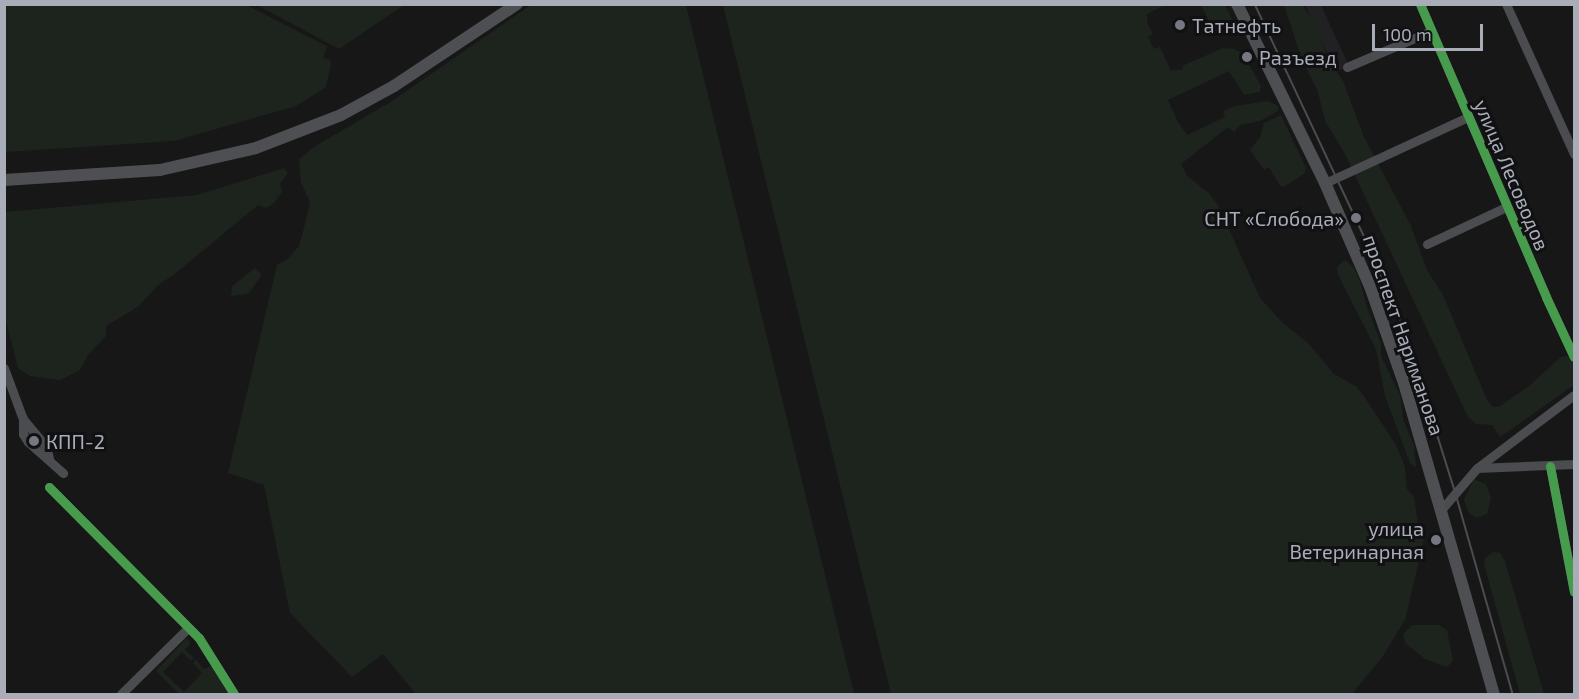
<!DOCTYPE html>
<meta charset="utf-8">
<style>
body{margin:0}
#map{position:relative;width:1579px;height:699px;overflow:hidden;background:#171717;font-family:"Exo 2",sans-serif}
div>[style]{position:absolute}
.built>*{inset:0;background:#212123}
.green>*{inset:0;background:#1d241e}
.minor>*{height:9px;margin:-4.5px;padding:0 4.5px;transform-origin:4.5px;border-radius:4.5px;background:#4b4c50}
.major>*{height:12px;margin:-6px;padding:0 6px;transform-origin:6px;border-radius:6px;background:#4d4f52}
.tram>*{height:1.5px;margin:-0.75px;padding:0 0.75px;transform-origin:0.75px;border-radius:0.75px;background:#4b4c4f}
.cycleway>*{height:9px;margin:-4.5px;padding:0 4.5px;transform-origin:4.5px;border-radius:4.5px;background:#469c4c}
.dots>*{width:16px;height:16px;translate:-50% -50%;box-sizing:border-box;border:3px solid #111113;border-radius:50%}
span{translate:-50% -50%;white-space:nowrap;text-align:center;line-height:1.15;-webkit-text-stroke:6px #111113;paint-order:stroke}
.poi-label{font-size:20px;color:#a8adb8}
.left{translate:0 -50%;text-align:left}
.right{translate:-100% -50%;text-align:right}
.street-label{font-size:20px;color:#a8adb8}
.frame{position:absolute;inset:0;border:6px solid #a8adb8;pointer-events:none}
.scale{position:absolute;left:1372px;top:24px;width:111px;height:27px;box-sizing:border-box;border:3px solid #a8adb8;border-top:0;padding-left:8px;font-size:18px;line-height:21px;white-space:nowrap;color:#a8adb8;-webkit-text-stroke:4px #111113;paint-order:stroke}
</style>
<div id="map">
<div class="built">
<div style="clip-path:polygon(1305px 5px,1321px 5px,1349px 66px,1336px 72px)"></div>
</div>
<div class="green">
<div style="clip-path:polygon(5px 4px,246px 5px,327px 46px,323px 58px,330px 60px,331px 64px,326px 87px,296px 106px,174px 141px,5px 152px)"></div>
<div style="clip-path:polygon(257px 5px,404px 5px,339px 49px)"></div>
<div style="clip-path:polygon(531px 5px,686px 5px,854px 694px,416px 694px,383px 654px,352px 677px,290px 613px,264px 485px,228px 473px,277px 265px,288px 259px,299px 246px,304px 228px,310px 202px,301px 182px,299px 159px,317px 145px,389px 103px)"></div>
<div style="clip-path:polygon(723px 5px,1165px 5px,1147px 14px,1147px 22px,1153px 34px,1148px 37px,1154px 49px,1159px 47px,1161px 49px,1171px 71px,1183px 69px,1182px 66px,1223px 48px,1235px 49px,1243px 54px,1261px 86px,1260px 92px,1244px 95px,1229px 71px,1168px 100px,1178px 122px,1187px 135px,1225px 117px,1223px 111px,1235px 106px,1268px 101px,1278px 106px,1278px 111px,1260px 121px,1240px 125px,1234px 132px,1228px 127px,1181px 164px,1187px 176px,1209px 193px,1219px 207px,1260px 298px,1282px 322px,1309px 344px,1334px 374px,1357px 387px,1365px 398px,1396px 445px,1405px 467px,1407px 489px,1414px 497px,1418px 525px,1424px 539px,1405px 620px,1383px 656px,1352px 694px,891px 694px)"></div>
<div style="clip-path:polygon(1201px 5px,1225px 5px,1234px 23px,1231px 32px,1225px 36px,1214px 32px)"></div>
<div style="clip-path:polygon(1284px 5px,1302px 5px,1314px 22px,1329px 60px,1343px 81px,1364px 137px,1411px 226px,1427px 270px,1443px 295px,1487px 400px,1493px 407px,1499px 407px,1529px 386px,1561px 357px,1569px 356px,1574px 364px,1574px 385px,1500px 437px,1492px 425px,1476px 424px,1468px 417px,1345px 154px,1325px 121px,1318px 92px,1301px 57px)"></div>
<div style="clip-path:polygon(1281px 115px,1306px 168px,1304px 174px,1283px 187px,1280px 186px,1269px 167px,1264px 170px,1250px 150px,1260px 137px,1264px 123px)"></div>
<div style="clip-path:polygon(284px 168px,288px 173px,280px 183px,282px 192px,274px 203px,266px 208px,258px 205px,176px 273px,158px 285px,139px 306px,106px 326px,106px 336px,88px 355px,80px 370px,60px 380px,30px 376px,18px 368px,5px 317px,5px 212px,197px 195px)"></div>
<div style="clip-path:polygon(1345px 260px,1354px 268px,1360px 282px,1366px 304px,1381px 344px,1381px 356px,1400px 395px,1403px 420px,1414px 445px,1416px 467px,1410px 463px,1385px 396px,1376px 349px,1338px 275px,1337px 267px)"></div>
<div style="clip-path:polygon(255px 268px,262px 275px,248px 294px,231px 296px,232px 286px)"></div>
<div style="clip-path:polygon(1474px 479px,1486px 484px,1491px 498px,1487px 514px,1476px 518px,1468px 512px,1464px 499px)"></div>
<div style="clip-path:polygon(1493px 552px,1500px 553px,1505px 561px,1544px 694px,1520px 694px,1484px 564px,1485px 558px)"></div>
<div style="clip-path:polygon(1412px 625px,1439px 625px,1447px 630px,1453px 661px,1447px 667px,1425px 659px,1405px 643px,1403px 634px)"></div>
<div style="clip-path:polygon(187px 638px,191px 643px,185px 650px,194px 658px,191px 661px,182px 652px,163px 672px,184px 692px,202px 673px,193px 663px,196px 660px,204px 669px,212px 666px,228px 694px,179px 694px,156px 671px)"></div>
</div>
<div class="minor">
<div style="left:1420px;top:4px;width:319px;rotate:66.7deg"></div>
<div style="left:1546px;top:297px;width:66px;rotate:65deg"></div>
<div style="left:1506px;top:4px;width:165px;rotate:65.6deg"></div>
<div style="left:1347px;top:67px;width:91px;rotate:-23.2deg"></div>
<div style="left:1325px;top:183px;width:157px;rotate:-24.8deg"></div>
<div style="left:1427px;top:244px;width:87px;rotate:-25.1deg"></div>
<div style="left:4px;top:368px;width:54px;rotate:69.6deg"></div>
<div style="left:23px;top:419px;width:15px;rotate:90deg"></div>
<div style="left:23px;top:434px;width:9px;rotate:58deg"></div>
<div style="left:28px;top:442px;width:47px;rotate:41.5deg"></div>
<div style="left:23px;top:419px;width:35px;rotate:50deg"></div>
<div style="left:46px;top:446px;width:12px;rotate:76deg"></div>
<div style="left:1550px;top:466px;width:128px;rotate:79.2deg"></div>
<div style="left:1477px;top:468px;width:97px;rotate:-2.4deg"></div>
<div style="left:49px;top:487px;width:213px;rotate:45.2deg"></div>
<div style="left:199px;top:638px;width:66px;rotate:58deg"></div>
<div style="left:1441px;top:510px;width:55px;rotate:-49.4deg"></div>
<div style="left:1477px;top:468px;width:121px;rotate:-37deg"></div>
<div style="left:121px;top:694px;width:94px;rotate:-44.6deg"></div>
</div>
<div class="major">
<div style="left:1237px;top:4px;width:199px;rotate:63.8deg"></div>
<div style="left:1325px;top:183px;width:116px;rotate:66.5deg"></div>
<div style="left:1371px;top:289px;width:100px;rotate:70.7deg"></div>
<div style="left:1404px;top:383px;width:324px;rotate:73.9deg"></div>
<div style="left:4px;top:180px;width:156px;rotate:-3.7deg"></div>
<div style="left:160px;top:170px;width:98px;rotate:-12.9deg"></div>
<div style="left:256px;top:148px;width:91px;rotate:-21.2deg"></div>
<div style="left:341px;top:115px;width:60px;rotate:-28.7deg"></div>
<div style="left:394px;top:86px;width:148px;rotate:-33.7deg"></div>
</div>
<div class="tram">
<div style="left:1255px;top:4px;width:261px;rotate:64.8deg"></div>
<div style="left:1366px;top:240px;width:96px;rotate:66.6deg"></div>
<div style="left:1404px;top:328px;width:174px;rotate:72.6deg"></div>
<div style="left:1456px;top:494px;width:208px;rotate:74.1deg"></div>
</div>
<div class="cycleway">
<div style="left:1420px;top:4px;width:319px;rotate:66.7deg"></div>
<div style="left:1546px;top:297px;width:66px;rotate:65deg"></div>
<div style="left:1550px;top:466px;width:128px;rotate:79.2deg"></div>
<div style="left:49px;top:487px;width:213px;rotate:45.2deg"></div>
<div style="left:199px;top:638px;width:66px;rotate:58deg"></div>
</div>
<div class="dots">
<div style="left:1180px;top:25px;background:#757880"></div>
<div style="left:1247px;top:57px;background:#757880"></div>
<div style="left:1356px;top:218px;background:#757880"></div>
<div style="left:34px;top:441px;background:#757880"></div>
<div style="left:1436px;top:540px;background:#757880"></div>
</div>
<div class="poi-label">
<span class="left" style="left:1192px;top:25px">Татнефть</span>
<span class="left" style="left:1259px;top:57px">Разъезд</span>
<span class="right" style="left:1344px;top:218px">СНТ «Слобода»</span>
<span class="left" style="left:46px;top:441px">КПП-2</span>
<span class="right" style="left:1424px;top:540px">улица<br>Ветеринарная</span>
</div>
<div class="street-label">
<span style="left:1512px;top:175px;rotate:67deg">улица Лесоводов</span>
<span style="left:1404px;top:335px;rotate:71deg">проспект Нариманова</span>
</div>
<div class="frame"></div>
<div class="scale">100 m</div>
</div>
